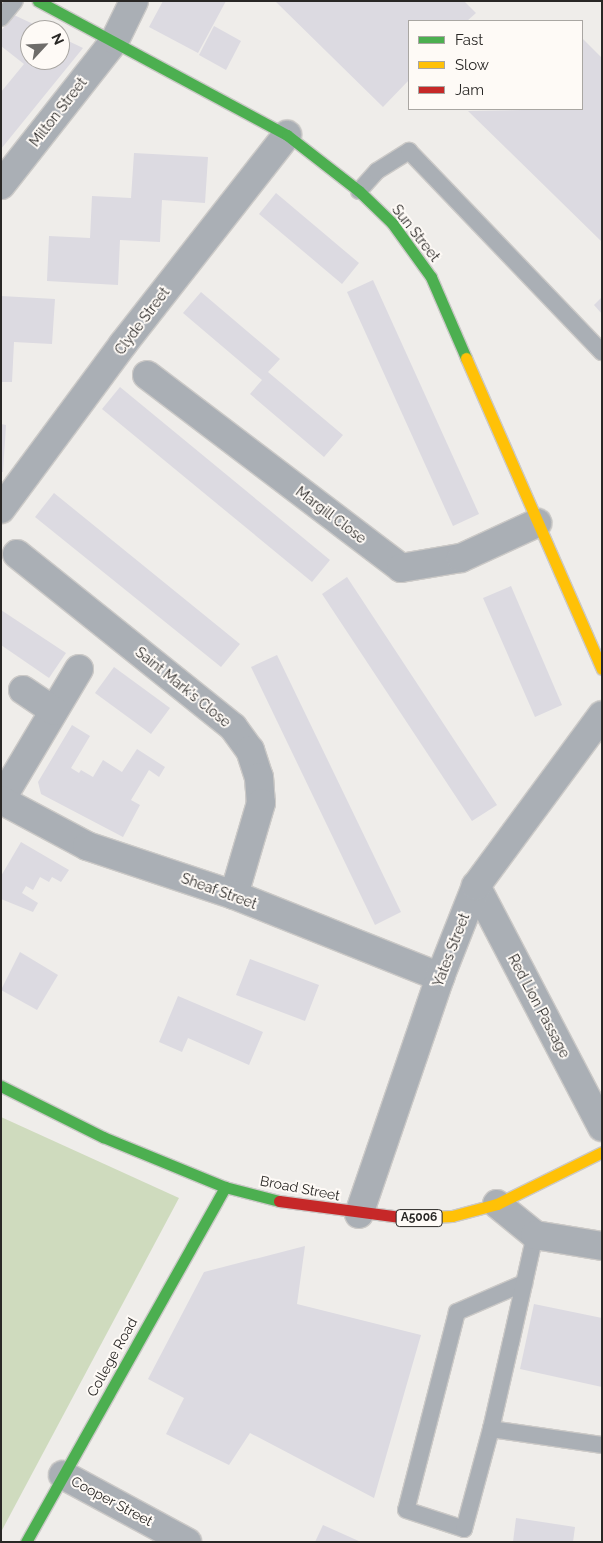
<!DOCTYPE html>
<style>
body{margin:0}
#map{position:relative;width:603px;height:1543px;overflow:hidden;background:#efedea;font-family:Raleway,sans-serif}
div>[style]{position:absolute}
.green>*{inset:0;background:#cfdbbe}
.building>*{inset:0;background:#dcdae1}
.roads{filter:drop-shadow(1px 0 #cbc9c7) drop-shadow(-1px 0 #cbc9c7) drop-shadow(0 1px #cbc9c7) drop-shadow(0 -1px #cbc9c7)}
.lane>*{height:16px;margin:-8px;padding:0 8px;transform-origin:8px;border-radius:8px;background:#aaafb5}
.street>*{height:28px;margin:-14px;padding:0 14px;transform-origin:14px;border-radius:14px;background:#aaafb5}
.fast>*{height:11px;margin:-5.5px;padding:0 5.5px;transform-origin:5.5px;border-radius:5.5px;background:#4caf50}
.slow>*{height:11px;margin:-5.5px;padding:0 5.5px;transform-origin:5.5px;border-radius:5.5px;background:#ffc107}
.jam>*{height:11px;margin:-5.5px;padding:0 5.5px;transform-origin:5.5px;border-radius:5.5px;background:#c62828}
span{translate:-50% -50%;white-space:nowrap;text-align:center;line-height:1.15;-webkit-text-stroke:4px #fefaf6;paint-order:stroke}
.shield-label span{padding:1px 4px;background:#fefaf6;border:1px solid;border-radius:4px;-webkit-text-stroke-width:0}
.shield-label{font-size:12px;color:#292725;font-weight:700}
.street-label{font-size:14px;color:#292725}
.frame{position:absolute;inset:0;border:2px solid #292725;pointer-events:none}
.legend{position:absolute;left:408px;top:20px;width:175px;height:90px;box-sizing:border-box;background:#fefaf6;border:1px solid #a9a6a2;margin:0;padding:6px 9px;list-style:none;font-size:15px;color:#292725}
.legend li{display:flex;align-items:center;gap:10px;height:25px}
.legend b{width:25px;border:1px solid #a9a6a2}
.north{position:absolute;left:20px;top:20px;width:50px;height:50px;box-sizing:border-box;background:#fefaf6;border:1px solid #a9a6a2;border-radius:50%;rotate:65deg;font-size:14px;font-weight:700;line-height:20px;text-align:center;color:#292725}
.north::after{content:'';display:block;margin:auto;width:18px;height:22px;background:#6e6c6a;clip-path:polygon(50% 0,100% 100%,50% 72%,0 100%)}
</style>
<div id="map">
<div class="green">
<div style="clip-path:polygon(1px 1117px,179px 1198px,1px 1532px)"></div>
</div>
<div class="building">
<div style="clip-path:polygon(163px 1px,226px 1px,198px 53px,149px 27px)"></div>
<div style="clip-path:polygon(275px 1px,464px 1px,476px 13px,467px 21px,409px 21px,409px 80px,383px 107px)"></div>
<div style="clip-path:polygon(14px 15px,46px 30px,30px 30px,30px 60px,60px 60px,60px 37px,83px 48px,1px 149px,1px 92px,24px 64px,1px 46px,1px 31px)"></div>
<div style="clip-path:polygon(214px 26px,241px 41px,226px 70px,199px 55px)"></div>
<div style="clip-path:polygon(582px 38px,602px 58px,602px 242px,468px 111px,582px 109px)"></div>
<div style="clip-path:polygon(134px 153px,208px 157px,205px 203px,162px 200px,160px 242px,120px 240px,118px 285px,47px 281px,49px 236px,90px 238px,92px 196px,131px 198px)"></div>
<div style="clip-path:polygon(276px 193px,359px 263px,342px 284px,259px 214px)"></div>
<div style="clip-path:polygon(373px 280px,479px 514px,453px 526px,347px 292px)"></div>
<div style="clip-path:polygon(201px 292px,280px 359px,268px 372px,343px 435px,324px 457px,250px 394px,262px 380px,183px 313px)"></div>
<div style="clip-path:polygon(1px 296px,55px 299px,52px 344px,14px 342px,12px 382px,1px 382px)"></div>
<div style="clip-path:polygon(602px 297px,602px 314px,594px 305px)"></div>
<div style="clip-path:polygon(120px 387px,330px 560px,312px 582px,102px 409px)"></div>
<div style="clip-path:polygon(1px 424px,6px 425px,3px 472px,1px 472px)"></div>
<div style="clip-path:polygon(54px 493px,240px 644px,221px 667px,35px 517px)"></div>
<div style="clip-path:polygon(347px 577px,497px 805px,472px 821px,322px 594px)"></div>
<div style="clip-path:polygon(511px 586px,562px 705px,535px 717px,483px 598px)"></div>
<div style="clip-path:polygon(1px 610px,66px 653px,49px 678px,1px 645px)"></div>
<div style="clip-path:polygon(277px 655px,401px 912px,375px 925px,251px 667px)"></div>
<div style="clip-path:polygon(114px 667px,170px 708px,151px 734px,95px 693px)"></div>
<div style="clip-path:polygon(72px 725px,90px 736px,71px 768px,79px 773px,81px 770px,93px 777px,103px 760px,122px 772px,137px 749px,165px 767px,159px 777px,149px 770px,131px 800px,140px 805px,123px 837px,41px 794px,38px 782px)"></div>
<div style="clip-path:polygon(21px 842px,69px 870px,61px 882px,52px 877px,49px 882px,40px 877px,33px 890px,26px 886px,22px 893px,38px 903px,33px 912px,1px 899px,1px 876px)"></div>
<div style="clip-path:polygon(20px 952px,58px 975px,37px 1010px,1px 990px)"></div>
<div style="clip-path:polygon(250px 959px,319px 985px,305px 1021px,236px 995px)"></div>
<div style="clip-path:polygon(178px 996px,263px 1032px,249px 1065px,188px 1038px,182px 1052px,159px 1042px)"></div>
<div style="clip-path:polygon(305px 1246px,297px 1304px,421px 1335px,374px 1498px,250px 1433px,229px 1465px,166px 1434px,184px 1398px,148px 1379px,204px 1272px)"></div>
<div style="clip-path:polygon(534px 1304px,602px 1318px,602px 1387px,520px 1369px)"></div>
<div style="clip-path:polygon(516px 1518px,575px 1527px,573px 1542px,513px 1542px)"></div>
<div style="clip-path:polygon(323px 1525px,361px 1542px,315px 1542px)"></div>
</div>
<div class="roads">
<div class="lane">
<div style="left:1px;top:18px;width:22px;rotate:-51deg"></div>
<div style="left:359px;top:191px;width:27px;rotate:-48deg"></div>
<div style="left:377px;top:171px;width:38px;rotate:-32deg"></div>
<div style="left:409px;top:151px;width:279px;rotate:46.2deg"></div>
<div style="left:524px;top:1283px;width:73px;rotate:156.6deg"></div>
<div style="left:457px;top:1312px;width:204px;rotate:104.4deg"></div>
<div style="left:406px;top:1510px;width:61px;rotate:18.1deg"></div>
<div style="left:464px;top:1529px;width:104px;rotate:-74.9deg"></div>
<div style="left:491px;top:1429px;width:89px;rotate:-77.1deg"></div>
<div style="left:511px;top:1342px;width:110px;rotate:-77.4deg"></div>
<div style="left:491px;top:1429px;width:112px;rotate:8.2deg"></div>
</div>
<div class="street">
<div style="left:1px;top:185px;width:184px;rotate:-51.8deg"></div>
<div style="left:115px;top:40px;width:43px;rotate:-64deg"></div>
<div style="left:147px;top:375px;width:319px;rotate:37.2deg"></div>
<div style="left:401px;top:568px;width:61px;rotate:-9.5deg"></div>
<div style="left:461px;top:558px;width:84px;rotate:-24.7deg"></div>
<div style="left:1px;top:509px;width:205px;rotate:-53.5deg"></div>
<div style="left:123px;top:344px;width:266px;rotate:-51.9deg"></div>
<div style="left:17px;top:554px;width:277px;rotate:38.7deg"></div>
<div style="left:233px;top:727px;width:29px;rotate:54deg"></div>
<div style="left:250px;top:750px;width:28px;rotate:72deg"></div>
<div style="left:259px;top:777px;width:26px;rotate:86deg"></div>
<div style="left:261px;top:803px;width:96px;rotate:106.4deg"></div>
<div style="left:79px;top:669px;width:152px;rotate:120.8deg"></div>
<div style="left:1px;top:800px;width:98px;rotate:28.1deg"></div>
<div style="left:87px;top:846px;width:155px;rotate:18.4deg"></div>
<div style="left:234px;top:895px;width:222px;rotate:21.7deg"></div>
<div style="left:23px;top:690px;width:37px;rotate:34deg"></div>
<div style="left:476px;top:886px;width:272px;rotate:62.4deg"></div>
<div style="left:497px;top:1204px;width:49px;rotate:39.2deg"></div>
<div style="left:535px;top:1235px;width:68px;rotate:9.3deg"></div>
<div style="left:359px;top:1214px;width:250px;rotate:-71.1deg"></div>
<div style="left:440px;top:977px;width:98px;rotate:-68.4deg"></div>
<div style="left:476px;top:886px;width:212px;rotate:-53.6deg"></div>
<div style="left:63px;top:1475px;width:141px;rotate:28.4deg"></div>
</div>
<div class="fast">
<div style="left:38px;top:1px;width:283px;rotate:28.3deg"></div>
<div style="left:287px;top:135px;width:91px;rotate:37.9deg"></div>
<div style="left:359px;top:191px;width:46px;rotate:44.1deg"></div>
<div style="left:392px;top:223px;width:67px;rotate:54.2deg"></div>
<div style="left:431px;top:277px;width:88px;rotate:66.6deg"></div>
<div style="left:1px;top:1086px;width:114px;rotate:26.6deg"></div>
<div style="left:103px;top:1137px;width:132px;rotate:22.3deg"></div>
<div style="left:225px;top:1187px;width:56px;rotate:14.5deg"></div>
<div style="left:26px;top:1542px;width:407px;rotate:-60.7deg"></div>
</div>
<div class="slow">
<div style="left:466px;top:358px;width:339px;rotate:66.4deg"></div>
<div style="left:408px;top:1218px;width:44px;rotate:-2.6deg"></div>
<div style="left:452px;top:1216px;width:47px;rotate:-14.9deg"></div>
<div style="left:497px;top:1204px;width:117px;rotate:-26.3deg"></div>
</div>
<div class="jam">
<div style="left:279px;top:1201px;width:130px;rotate:7.5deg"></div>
</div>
</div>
<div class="shield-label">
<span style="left:419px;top:1218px">A5006</span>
</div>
<div class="street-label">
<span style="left:58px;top:112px;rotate:-52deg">Milton Street</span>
<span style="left:416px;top:233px;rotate:52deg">Sun Street</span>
<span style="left:142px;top:321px;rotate:-53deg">Clyde Street</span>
<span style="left:331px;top:515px;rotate:37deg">Margill Close</span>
<span style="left:183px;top:687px;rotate:39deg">Saint Mark's Close</span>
<span style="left:219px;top:891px;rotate:20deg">Sheaf Street</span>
<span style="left:451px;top:950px;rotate:-69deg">Yates Street</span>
<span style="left:539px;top:1006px;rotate:62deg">Red Lion Passage</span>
<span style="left:300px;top:1188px;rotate:11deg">Broad Street</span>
<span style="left:112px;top:1357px;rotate:-61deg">College Road</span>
<span style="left:112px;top:1501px;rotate:28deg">Cooper Street</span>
</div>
<div class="frame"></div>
<ul class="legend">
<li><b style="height:6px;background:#4caf50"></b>Fast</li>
<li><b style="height:6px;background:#ffc107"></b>Slow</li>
<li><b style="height:6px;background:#c62828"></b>Jam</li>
</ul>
<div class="north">N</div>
</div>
